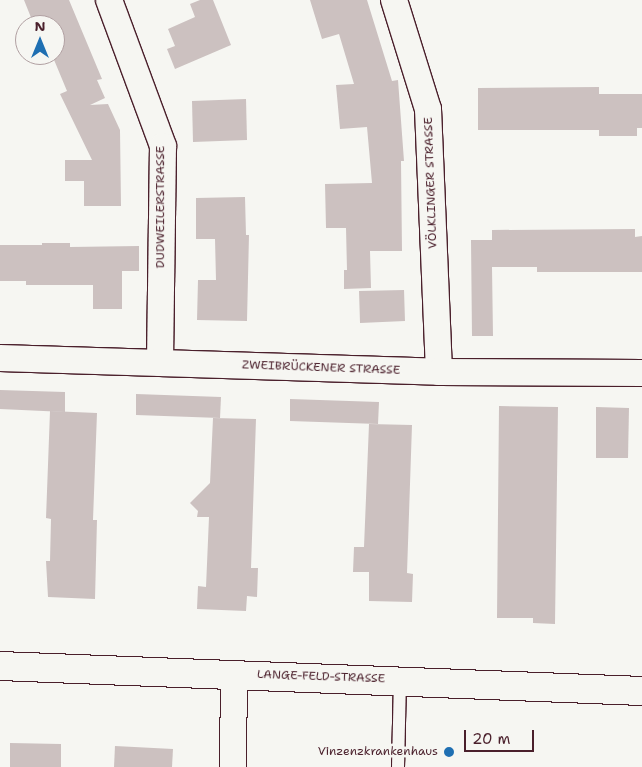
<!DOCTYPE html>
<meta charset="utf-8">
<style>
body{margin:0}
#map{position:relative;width:642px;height:767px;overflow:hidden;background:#f6f6f2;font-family:"Shantell Sans",sans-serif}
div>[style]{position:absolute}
.building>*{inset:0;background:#ccc1c0}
.roads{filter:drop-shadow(1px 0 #4a1f2b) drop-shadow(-1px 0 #4a1f2b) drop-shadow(0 1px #4a1f2b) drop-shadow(0 -1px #4a1f2b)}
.lane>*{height:12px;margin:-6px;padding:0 6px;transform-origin:6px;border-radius:6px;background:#f6f6f2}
.street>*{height:26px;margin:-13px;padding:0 13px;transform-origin:13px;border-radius:13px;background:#f6f6f2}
.secondary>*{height:28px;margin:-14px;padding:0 14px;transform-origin:14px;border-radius:14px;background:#f6f6f2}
.dots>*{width:14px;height:14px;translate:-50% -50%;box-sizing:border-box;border:2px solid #f6f6f2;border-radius:50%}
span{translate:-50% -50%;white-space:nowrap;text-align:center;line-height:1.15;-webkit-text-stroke:5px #f6f6f2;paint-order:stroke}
.street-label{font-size:12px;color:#4a1f2b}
.poi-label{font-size:12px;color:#4a1f2b}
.right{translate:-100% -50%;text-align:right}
.north{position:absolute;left:15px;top:15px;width:50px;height:50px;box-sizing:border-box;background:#f6f6f2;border:1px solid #b1a0a2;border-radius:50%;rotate:0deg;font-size:14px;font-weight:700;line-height:20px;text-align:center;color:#4a1f2b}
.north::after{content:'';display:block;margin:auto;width:18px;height:22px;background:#1f6fb2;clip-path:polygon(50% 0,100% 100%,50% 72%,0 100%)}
.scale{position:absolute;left:464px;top:730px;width:70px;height:22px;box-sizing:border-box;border:2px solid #4a1f2b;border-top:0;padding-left:6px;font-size:15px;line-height:18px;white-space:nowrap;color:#4a1f2b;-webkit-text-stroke:4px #f6f6f2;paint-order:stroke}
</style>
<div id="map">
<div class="building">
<div style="clip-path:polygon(24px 0,69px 0,102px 79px,97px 80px,105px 98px,90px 105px,108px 104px,120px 130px,121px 206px,84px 206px,84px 181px,65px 181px,65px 160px,92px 160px,60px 94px,67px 91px,52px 55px,55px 55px,55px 25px,34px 25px)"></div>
<div style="clip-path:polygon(200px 0,213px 0,231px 45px,175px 69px,167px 49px,175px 46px,168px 29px,195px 17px,190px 4px)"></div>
<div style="clip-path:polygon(310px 0,367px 0,392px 81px,398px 80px,404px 161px,401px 161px,402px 251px,370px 251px,371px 288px,344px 289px,344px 270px,347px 270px,346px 228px,326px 228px,325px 184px,372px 183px,367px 127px,340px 129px,336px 85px,354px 84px,339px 34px,322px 39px)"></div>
<div style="clip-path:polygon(599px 87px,599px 94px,642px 94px,642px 128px,637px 128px,637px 136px,599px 136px,599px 130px,478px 130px,478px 88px)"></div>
<div style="clip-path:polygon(246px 99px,247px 140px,193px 142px,192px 101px)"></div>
<div style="clip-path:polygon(245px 197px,246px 235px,249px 235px,247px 321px,197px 320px,198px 280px,216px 280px,215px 239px,196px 239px,196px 198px)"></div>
<div style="clip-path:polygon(635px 229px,635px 237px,642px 236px,642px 272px,537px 272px,537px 267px,492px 267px,493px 336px,472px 336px,471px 240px,492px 240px,492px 230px)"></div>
<div style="clip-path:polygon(42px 243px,70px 243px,70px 247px,139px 246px,139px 271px,122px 271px,122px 309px,93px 309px,93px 285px,26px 285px,26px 281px,0 281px,0 245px,42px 245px)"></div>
<div style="clip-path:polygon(404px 290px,405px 321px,360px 323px,359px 291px)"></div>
<div style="clip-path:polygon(0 390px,65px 392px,65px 412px,0 409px)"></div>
<div style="clip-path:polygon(136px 394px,221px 397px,220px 418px,136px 415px)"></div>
<div style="clip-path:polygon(290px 399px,379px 402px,378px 424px,290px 421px)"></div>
<div style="clip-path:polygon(499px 406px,558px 407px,555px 624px,533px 623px,533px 618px,497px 618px)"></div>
<div style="clip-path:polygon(596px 407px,629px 408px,628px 458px,596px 458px)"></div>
<div style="clip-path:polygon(50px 411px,97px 413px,93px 520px,97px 520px,95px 599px,48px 597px,46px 561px,50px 561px,51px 519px,46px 518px)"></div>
<div style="clip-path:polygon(213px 418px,256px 419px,251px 568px,258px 568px,257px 597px,247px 596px,246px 611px,197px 609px,198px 586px,206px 587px,209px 517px,197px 517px,198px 511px,190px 503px,210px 483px)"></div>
<div style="clip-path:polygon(369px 424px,412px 425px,407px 573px,413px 574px,412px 602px,369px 601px,369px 572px,353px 572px,354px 547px,364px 547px)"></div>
<div style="clip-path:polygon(10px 743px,61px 744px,61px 767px,10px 767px)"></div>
<div style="clip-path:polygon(115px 746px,173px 749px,172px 767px,114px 767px)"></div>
</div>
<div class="roads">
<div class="lane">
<div style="left:398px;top:767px;width:87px;rotate:-88.7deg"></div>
</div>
<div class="street">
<div style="left:109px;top:0;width:156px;rotate:69.7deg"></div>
<div style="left:163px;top:146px;width:217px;rotate:90.8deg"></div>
<div style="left:394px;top:0;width:114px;rotate:72.7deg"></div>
<div style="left:428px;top:109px;width:263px;rotate:87.6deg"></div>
<div style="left:0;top:358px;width:439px;rotate:1.8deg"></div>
<div style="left:439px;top:372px;width:203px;rotate:0.3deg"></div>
<div style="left:233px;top:767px;width:93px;rotate:-89.4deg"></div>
</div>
<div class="secondary">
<div style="left:0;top:666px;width:642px;rotate:2.23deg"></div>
</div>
</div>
<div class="dots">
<div style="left:449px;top:752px;background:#1f6fb2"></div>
</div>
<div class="street-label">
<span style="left:431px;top:183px;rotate:-92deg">VÖLKLINGER STRASSE</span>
<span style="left:161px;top:207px;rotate:-90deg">DUDWEILERSTRASSE</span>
<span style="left:321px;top:368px;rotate:2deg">ZWEIBRÜCKENER STRASSE</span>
<span style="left:321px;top:677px;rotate:2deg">LANGE-FELD-STRASSE</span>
</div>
<div class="poi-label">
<span class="right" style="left:438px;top:752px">Vinzenzkrankenhaus</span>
</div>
<div class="north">N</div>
<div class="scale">20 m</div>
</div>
